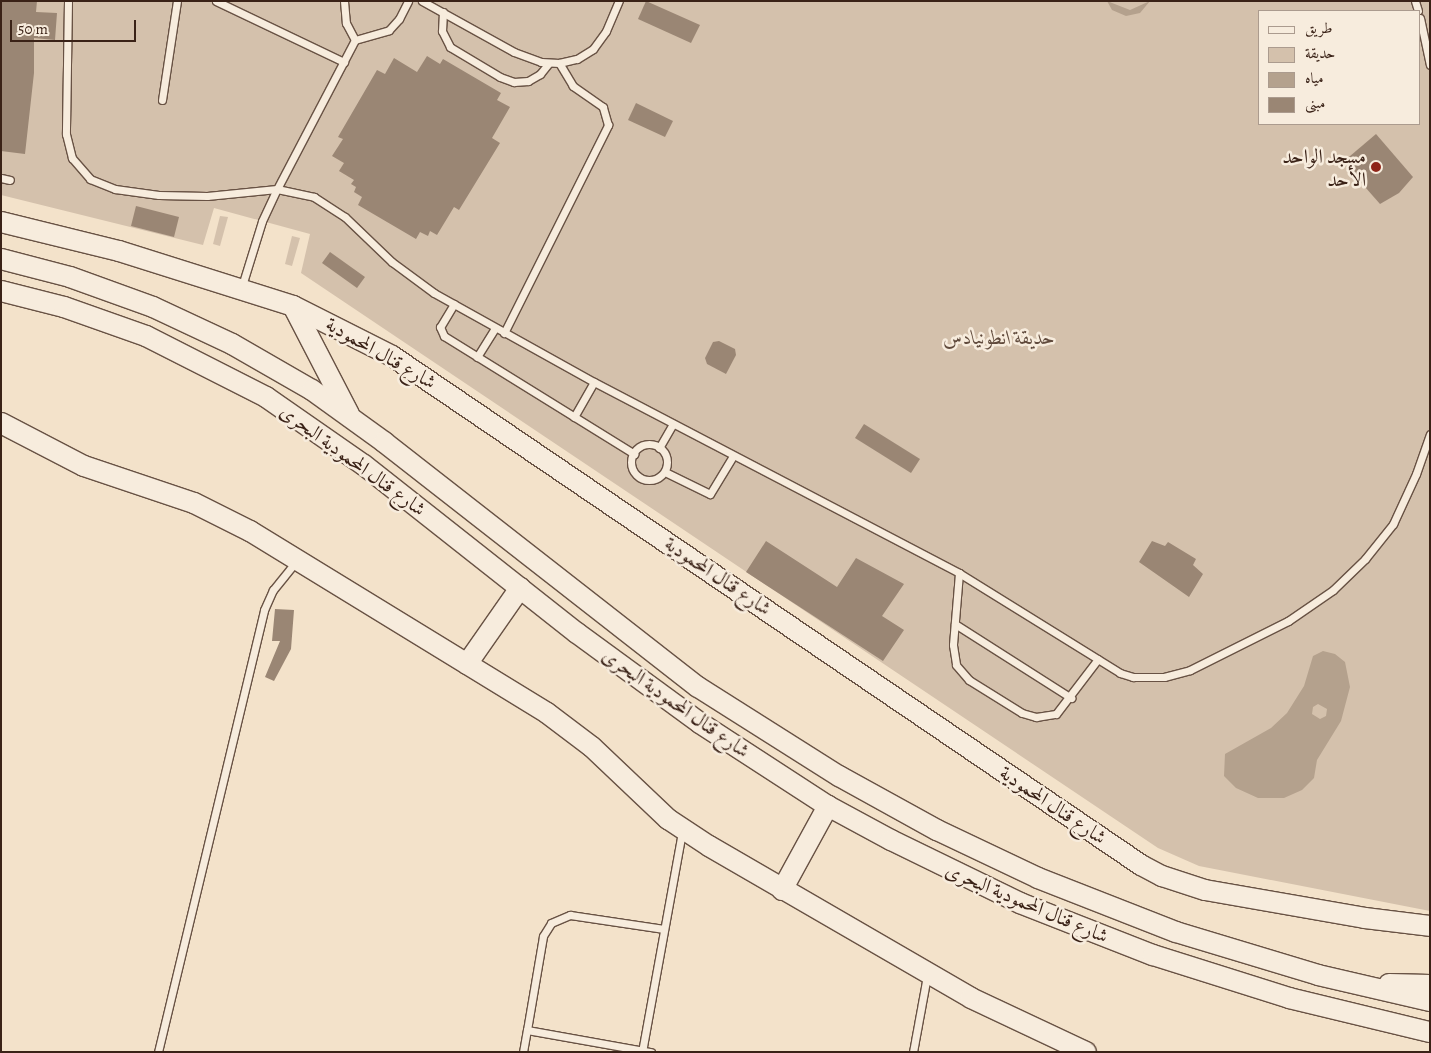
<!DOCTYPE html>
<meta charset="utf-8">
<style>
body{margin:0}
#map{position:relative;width:1431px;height:1053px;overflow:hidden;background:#f3e2ca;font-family:Alegreya,Amiri,serif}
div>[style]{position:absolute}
.green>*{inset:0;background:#d4c1ac}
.water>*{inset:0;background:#b4a18d}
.building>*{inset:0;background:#9a8674}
.roads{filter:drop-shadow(1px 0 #685244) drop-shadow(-1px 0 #685244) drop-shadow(0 1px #685244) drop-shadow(0 -1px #685244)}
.lane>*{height:7px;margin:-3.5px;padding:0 3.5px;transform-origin:3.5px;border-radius:3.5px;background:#f7ecdd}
.lane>.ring{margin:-3.5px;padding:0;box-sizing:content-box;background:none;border:7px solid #f7ecdd;border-radius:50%}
.secondary>*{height:20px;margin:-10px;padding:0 10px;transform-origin:10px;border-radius:10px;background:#f7ecdd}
.dots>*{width:14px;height:14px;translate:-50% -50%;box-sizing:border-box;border:2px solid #f7ecdd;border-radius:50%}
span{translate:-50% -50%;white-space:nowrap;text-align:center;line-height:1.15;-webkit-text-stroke:5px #f7ecdd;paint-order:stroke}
.poi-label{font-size:20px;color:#3a2217}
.right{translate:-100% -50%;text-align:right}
.park-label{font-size:20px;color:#604a3c;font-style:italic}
.street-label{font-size:20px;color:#3a2217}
.frame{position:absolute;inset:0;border:2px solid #3a2217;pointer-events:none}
.legend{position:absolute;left:1258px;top:10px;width:162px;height:115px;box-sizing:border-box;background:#f7ecdd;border:1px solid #ab9b8e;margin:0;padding:6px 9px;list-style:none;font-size:15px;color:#3a2217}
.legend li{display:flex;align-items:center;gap:10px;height:25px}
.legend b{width:25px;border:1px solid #ab9b8e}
.scale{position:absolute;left:10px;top:20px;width:126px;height:22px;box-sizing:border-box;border:2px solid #3a2217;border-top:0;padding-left:6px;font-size:15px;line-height:18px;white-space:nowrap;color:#3a2217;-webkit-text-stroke:4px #f7ecdd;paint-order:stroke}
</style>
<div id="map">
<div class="green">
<div style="clip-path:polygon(evenodd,1px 1px,1430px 1px,1430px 911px,1199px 866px,1158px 848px,301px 273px,310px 234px,214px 208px,203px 245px,1px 195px,1px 1px,1260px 11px,1420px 11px,1420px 124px,1260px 124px,1260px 11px)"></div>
<div style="clip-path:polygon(220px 216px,228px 217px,220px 246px,213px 244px)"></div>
<div style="clip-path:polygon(292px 236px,300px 238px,292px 266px,285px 264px)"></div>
</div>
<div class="water">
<div style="clip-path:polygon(1107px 1px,1130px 10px,1150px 1px,1140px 13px,1126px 16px,1112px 10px)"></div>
<div style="clip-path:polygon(evenodd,1323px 651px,1335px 654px,1345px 662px,1350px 687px,1341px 721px,1317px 760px,1314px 778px,1302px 790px,1284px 798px,1258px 798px,1236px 788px,1224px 776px,1225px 754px,1271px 728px,1287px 713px,1304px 686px,1313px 656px,1323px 651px,1318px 704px,1327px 709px,1326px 716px,1320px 719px,1312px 714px,1313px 707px,1318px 704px)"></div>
</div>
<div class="building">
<div style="clip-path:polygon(1px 1px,37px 1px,36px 12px,57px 13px,55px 40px,34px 38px,34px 73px,25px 154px,1px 151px)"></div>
<div style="clip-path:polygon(646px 1px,700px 25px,691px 43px,638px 19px)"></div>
<div style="clip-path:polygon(427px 56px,440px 64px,443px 59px,501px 93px,497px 100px,510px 107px,492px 138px,500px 143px,459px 210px,454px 207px,437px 235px,430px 231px,428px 236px,420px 232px,416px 239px,358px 205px,362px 197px,354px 192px,356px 187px,351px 184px,354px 180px,339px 171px,344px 163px,332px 156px,343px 139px,338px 137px,377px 70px,385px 74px,394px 58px,417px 72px)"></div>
<div style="clip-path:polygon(636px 103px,673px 121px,665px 137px,628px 120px)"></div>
<div style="clip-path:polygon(1376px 134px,1413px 177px,1399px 193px,1380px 204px,1343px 162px)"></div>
<div style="clip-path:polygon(136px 206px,179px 217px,174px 237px,131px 226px)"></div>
<div style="clip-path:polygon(330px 252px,365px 277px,357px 288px,322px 263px)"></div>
<div style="clip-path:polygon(719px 341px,735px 349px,736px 355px,726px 374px,707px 364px,705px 358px,713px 342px)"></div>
<div style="clip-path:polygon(864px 424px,920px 459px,911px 473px,855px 438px)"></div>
<div style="clip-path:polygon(766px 541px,837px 587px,856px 558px,904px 584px,882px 616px,904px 630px,883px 661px,746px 572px)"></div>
<div style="clip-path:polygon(1152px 541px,1165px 546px,1168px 542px,1196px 559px,1193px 565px,1203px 574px,1189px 597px,1139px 562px)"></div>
<div style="clip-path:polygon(275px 609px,294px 610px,291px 649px,274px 681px,265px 677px,280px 641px,272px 641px)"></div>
</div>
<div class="roads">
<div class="lane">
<div style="left:68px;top:1px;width:133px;rotate:90.9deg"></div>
<div style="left:66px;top:134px;width:25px;rotate:76deg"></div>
<div style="left:72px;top:158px;width:28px;rotate:49deg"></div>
<div style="left:90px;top:179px;width:27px;rotate:22deg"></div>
<div style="left:115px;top:189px;width:44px;rotate:7.8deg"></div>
<div style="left:159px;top:195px;width:48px;rotate:1.2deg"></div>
<div style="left:207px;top:196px;width:70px;rotate:-5.7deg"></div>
<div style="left:277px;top:189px;width:38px;rotate:12deg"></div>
<div style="left:314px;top:197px;width:37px;rotate:33deg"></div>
<div style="left:345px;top:217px;width:65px;rotate:43.8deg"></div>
<div style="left:392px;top:262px;width:52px;rotate:36.4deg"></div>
<div style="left:434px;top:293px;width:183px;rotate:29.1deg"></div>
<div style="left:594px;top:382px;width:412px;rotate:27.6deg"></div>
<div style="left:959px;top:573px;width:190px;rotate:31.8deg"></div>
<div style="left:1120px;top:673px;width:14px;rotate:17deg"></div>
<div style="left:1133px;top:677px;width:31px"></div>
<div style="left:1164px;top:677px;width:27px;rotate:-15deg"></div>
<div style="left:1190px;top:670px;width:110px;rotate:-26.6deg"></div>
<div style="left:1288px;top:621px;width:55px;rotate:-34.6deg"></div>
<div style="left:1333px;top:590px;width:45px;rotate:-44.1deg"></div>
<div style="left:1365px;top:559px;width:45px;rotate:-51.3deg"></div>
<div style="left:1393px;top:524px;width:55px;rotate:-65.3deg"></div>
<div style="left:1416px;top:474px;width:42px;rotate:-70.7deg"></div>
<div style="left:216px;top:1px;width:142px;rotate:25.5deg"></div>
<div style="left:344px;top:1px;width:22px;rotate:85deg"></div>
<div style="left:346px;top:23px;width:19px;rotate:62deg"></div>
<div style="left:422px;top:1px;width:105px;rotate:29deg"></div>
<div style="left:514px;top:52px;width:29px;rotate:20deg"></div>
<div style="left:541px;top:62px;width:18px;rotate:3deg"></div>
<div style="left:559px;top:63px;width:18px;rotate:-13deg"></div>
<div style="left:577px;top:59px;width:19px;rotate:-32deg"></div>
<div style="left:593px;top:49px;width:22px;rotate:-54deg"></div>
<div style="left:606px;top:31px;width:33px;rotate:-67deg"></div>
<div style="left:1415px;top:1px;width:10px;rotate:73deg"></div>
<div style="left:443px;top:12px;width:19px;rotate:93deg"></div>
<div style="left:442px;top:31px;width:18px;rotate:63deg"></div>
<div style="left:450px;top:47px;width:58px;rotate:31deg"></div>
<div style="left:500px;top:77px;width:15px;rotate:20deg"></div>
<div style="left:514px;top:82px;width:14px;rotate:-4deg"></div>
<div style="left:528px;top:81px;width:14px;rotate:-30deg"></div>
<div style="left:540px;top:74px;width:14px;rotate:-51deg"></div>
<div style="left:1420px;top:18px;width:48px;rotate:78deg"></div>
<div style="left:355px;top:40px;width:35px;rotate:-16deg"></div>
<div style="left:389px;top:30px;width:15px;rotate:-48deg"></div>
<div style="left:399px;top:19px;width:20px;rotate:-63deg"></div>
<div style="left:162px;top:100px;width:100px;rotate:-81.4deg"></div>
<div style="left:1px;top:178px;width:9px;rotate:13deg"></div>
<div style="left:241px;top:289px;width:71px;rotate:-72.8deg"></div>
<div style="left:262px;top:221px;width:35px;rotate:-65deg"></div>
<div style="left:277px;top:189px;width:168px;rotate:-62.4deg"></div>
<div style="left:454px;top:304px;width:27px;rotate:121deg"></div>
<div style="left:440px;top:327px;width:10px;rotate:66deg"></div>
<div style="left:444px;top:336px;width:224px;rotate:31.8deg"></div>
<div style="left:504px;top:333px;width:233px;rotate:-63.4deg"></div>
<div style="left:608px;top:125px;width:19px;rotate:-106deg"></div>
<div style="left:603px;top:107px;width:37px;rotate:-145deg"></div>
<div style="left:573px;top:86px;width:27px;rotate:-121deg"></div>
<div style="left:477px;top:357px;width:34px;rotate:-58deg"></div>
<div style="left:574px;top:417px;width:40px;rotate:-60.3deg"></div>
<div class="ring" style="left:631px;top:444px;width:29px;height:29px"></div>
<div style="left:659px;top:448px;width:28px;rotate:-60deg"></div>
<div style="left:665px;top:472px;width:50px;rotate:26.1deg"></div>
<div style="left:710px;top:494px;width:44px;rotate:-58.8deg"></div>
<div style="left:959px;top:573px;width:72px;rotate:94.8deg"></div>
<div style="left:953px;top:645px;width:20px;rotate:81deg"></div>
<div style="left:956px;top:665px;width:20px;rotate:49deg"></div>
<div style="left:969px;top:680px;width:62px;rotate:31.9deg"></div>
<div style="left:1022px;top:713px;width:15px;rotate:16deg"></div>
<div style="left:1036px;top:717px;width:20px;rotate:-9deg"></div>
<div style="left:1056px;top:714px;width:69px;rotate:-52.6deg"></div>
<div style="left:955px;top:624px;width:138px;rotate:32.5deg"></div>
<div style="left:527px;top:1030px;width:95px;rotate:-80.3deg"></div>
<div style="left:543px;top:936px;width:15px;rotate:-58deg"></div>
<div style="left:551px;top:923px;width:21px;rotate:-23deg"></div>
<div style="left:570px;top:915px;width:95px;rotate:8.5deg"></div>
<div style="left:158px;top:1052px;width:455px;rotate:-76.5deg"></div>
<div style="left:264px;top:610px;width:22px;rotate:-66deg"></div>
<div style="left:273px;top:590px;width:36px;rotate:-51deg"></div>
<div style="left:523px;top:1052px;width:22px;rotate:-80deg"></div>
<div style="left:527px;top:1030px;width:126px;rotate:10.1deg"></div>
<div style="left:642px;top:1052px;width:224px;rotate:-79.7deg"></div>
<div style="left:913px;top:1052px;width:77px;rotate:-79.6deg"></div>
</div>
<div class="secondary">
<div style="left:1px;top:222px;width:122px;rotate:13.8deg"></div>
<div style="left:119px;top:251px;width:182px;rotate:17.5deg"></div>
<div style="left:293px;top:306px;width:111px;rotate:26.8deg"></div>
<div style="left:392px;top:356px;width:906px;rotate:34.2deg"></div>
<div style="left:1141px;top:865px;width:24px;rotate:28deg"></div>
<div style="left:1162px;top:876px;width:45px;rotate:18deg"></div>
<div style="left:1205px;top:890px;width:162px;rotate:9.9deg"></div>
<div style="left:1365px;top:918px;width:65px;rotate:7deg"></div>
<div style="left:1px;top:259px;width:71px;rotate:14.6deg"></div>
<div style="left:70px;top:277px;width:88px;rotate:19.9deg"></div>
<div style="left:153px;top:307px;width:87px;rotate:25.1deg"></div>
<div style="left:232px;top:344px;width:92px;rotate:29.9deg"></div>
<div style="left:312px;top:390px;width:89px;rotate:35.8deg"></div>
<div style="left:384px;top:442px;width:398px;rotate:38deg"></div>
<div style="left:698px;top:687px;width:167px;rotate:32.3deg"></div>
<div style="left:839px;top:776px;width:112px;rotate:28.9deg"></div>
<div style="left:937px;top:830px;width:112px;rotate:25.4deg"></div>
<div style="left:1038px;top:878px;width:148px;rotate:21.4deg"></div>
<div style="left:1176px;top:932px;width:148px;rotate:16.8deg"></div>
<div style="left:1318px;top:975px;width:115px;rotate:13.1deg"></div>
<div style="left:1px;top:291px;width:65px;rotate:14.3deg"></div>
<div style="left:64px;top:307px;width:87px;rotate:19.5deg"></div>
<div style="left:146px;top:336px;width:135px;rotate:26.9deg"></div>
<div style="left:266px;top:397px;width:119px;rotate:34.8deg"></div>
<div style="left:364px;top:465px;width:271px;rotate:38.3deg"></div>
<div style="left:577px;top:633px;width:152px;rotate:36.2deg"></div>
<div style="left:700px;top:723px;width:153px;rotate:33deg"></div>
<div style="left:828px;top:806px;width:72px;rotate:28.4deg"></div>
<div style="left:891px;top:840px;width:144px;rotate:26deg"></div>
<div style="left:1020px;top:903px;width:143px;rotate:21.4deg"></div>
<div style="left:1153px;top:955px;width:143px;rotate:17.5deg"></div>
<div style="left:1289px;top:998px;width:145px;rotate:13.6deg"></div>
<div style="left:293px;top:306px;width:122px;rotate:62.6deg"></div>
<div style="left:1px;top:423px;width:93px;rotate:27.4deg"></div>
<div style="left:84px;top:466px;width:116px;rotate:18.6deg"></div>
<div style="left:194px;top:503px;width:63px;rotate:26.6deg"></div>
<div style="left:250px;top:531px;width:348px;rotate:31.5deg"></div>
<div style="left:547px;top:713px;width:56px;rotate:37.1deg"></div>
<div style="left:592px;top:747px;width:105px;rotate:43.5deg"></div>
<div style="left:668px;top:819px;width:49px;rotate:33.4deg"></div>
<div style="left:709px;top:846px;width:303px;rotate:30.1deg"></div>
<div style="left:971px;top:998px;width:127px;rotate:25.2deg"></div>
<div style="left:467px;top:664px;width:93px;rotate:-55.1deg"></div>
<div style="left:782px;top:890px;width:96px;rotate:-61.3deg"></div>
<div style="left:1389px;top:984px;width:41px;rotate:1.4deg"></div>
</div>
</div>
<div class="dots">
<div style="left:1376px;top:167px;background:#8f2418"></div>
</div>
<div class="poi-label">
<span class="right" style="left:1366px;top:168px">مسجد الواحد<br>الأحد</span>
</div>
<div class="park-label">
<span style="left:999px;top:337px">حديقة انطونيادس</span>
</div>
<div class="street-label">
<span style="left:381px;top:353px;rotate:30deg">شارع قنال المحمودية</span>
<span style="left:353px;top:460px;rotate:36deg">شارع قنال المحمودية البحرى</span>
<span style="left:718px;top:576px;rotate:34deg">شارع قنال المحمودية</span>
<span style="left:676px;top:703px;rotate:35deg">شارع قنال المحمودية البحرى</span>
<span style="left:1053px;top:805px;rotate:34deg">شارع قنال المحمودية</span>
<span style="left:1027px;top:903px;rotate:23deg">شارع قنال المحمودية البحرى</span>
</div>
<div class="frame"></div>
<ul class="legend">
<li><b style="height:6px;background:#f7ecdd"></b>طريق</li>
<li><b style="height:14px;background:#d4c1ac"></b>حديقة</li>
<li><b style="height:14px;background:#b4a18d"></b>مياه</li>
<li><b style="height:14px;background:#9a8674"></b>مبنى</li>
</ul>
<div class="scale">50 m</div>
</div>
